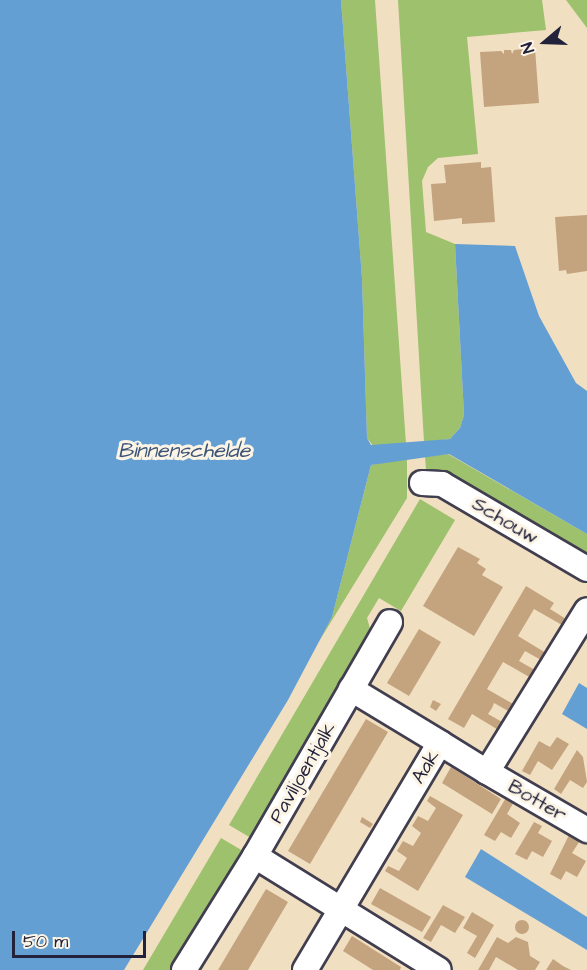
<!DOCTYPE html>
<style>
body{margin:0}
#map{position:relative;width:587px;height:970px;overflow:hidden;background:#f1dfc1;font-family:"Architects Daughter",sans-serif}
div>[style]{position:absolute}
.green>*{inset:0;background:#9dc16c}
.water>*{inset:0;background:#649fd4}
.building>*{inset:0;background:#c4a37f}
.round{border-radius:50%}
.roads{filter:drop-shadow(2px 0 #413e4f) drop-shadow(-2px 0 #413e4f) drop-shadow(0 2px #413e4f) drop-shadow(0 -2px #413e4f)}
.minor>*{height:24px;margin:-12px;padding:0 12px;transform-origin:12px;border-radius:12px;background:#fff}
span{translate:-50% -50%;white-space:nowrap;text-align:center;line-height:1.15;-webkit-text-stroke:6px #fcf5e5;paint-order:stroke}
.street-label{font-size:20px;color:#22223b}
.water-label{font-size:21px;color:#3c5478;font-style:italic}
.north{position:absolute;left:515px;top:12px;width:60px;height:60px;-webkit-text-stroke:4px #fcf5e5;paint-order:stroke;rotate:251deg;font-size:16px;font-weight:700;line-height:24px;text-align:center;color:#22223b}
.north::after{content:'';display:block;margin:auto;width:21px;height:27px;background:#22223b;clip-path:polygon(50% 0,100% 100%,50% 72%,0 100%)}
.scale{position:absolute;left:12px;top:931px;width:134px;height:27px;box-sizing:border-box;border:3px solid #22223b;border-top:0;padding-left:8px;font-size:18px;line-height:21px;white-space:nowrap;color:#22223b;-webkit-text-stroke:4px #fcf5e5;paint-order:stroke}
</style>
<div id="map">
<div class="green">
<div style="clip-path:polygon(341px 0,375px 0,406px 444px,374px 447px,367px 438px,362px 278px)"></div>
<div style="clip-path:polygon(398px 0,542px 0,546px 30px,467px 37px,478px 154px,438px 158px,428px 167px,422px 181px,426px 232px,455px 244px,464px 415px,460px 428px,450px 439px,424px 442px)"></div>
<div style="clip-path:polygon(566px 0,587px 0,587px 28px)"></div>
<div style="clip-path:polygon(448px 454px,587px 534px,587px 555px,449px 472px,426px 470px,425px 456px)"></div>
<div style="clip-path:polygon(407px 458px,407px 498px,318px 643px,332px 617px,371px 465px)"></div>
<div style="clip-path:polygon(420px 499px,455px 520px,401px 611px,379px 598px,367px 618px,371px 632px,251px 838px,229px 825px)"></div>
<div style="clip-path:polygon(221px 838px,243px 851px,173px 970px,143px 970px)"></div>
</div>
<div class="water">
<div style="clip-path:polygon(0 0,341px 0,362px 278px,367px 438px,371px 445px,450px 439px,460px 428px,464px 415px,455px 244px,515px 246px,539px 316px,576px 383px,587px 391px,587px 534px,449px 454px,371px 465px,332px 617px,288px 700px,124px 970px,0 970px)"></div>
<div style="clip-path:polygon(579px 683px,587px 688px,587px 729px,562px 714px)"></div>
<div style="clip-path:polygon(481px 849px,587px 917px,587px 950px,465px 877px)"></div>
</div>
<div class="building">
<div style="clip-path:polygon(535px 48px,539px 103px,484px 107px,480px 52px,501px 51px,504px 54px,504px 50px,511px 50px,512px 54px,514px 50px)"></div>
<div style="clip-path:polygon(481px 162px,481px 168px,491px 167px,495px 222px,462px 224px,462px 218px,434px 221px,431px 184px,446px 183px,444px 165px)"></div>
<div style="clip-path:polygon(587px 215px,587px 271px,567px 274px,566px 270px,559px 271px,555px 217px)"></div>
<div style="clip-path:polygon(458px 547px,480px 559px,477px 563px,486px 569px,482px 575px,503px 587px,474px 636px,423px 606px)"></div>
<div style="clip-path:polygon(526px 586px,554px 603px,550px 609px,566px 619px,562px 625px,534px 609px,518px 636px,546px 653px,541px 660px,525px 651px,519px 661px,535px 670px,531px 678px,503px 662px,487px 689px,515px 705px,510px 712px,494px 703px,492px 708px,488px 714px,504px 723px,500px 731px,472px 714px,464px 728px,448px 719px)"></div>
<div style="clip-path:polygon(419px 629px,441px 642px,409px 696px,387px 683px)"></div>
<div style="clip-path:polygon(433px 700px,441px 704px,436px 711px,430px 707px)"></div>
<div style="clip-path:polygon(366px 719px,388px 732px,310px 864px,288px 851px)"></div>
<div style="clip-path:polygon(557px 737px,569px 744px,552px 770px,538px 761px,530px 775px,522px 771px,539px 741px,550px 747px)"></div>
<div style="clip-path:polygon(577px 750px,583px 757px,587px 782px,583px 788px,570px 780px,561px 794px,554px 789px)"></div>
<div style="clip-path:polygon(451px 767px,501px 799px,492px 814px,442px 783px)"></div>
<div style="clip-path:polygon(430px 796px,463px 815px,418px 891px,385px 871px,388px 866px,399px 871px,407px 858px,397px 851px,403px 841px,413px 846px,421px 833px,412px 826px,418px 816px,428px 821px,436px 808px,427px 801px)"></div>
<div style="clip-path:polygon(507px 796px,515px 800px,507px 814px,520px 823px,511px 838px,501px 832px,495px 841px,484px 835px)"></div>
<div style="clip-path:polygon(362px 817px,373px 824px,370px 828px,360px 822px)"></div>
<div style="clip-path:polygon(534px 822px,542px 826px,538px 833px,552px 841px,543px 857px,532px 851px,527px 860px,515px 854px)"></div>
<div style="clip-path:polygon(570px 833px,581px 839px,572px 853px,586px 861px,577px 877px,566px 871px,561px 880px,550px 874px)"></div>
<div style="clip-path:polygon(380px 888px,431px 917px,422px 932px,371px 904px)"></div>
<div style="clip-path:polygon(266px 889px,288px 902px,272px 929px,248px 970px,218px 970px)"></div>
<div style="clip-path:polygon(443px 905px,465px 917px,455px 933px,441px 925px,431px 942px,423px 938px)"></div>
<div style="clip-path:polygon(472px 912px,494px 925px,475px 958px,467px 953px,477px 936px,463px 928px)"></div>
<div class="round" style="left:515px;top:920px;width:14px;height:14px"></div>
<div style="clip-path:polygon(352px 936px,401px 967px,400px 970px,373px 970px,343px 951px)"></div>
<div style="clip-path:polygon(497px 937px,508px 943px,516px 937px,528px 942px,530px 956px,540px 962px,535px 970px,518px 970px,496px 957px,489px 970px,478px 970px)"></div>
<div style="clip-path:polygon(553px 959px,563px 966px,571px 970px,546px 970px)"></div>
</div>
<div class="roads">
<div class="minor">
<div style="left:422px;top:483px;width:20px;rotate:3deg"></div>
<div style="left:442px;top:484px;width:168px;rotate:30.4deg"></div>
<div style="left:351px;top:689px;width:104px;rotate:31.2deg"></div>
<div style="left:487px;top:772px;width:116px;rotate:30.1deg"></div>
<div style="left:255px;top:856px;width:216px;rotate:31.8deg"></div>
<div style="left:184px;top:970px;width:134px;rotate:-58.1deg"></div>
<div style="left:255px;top:856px;width:270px;rotate:-60deg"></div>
<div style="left:305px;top:970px;width:264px;rotate:-59.3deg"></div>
<div style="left:440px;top:743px;width:55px;rotate:31.7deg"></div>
<div style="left:487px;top:772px;width:190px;rotate:-58.3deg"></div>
</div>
</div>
<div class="street-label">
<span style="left:505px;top:521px;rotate:31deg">Schouw</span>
<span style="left:426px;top:767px;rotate:-58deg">Aak</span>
<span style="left:303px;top:773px;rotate:-60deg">Paviljoentjalk</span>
<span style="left:537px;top:801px;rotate:30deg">Botter</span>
</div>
<div class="water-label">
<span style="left:184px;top:451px">Binnenschelde</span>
</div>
<div class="north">N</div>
<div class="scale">50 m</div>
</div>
